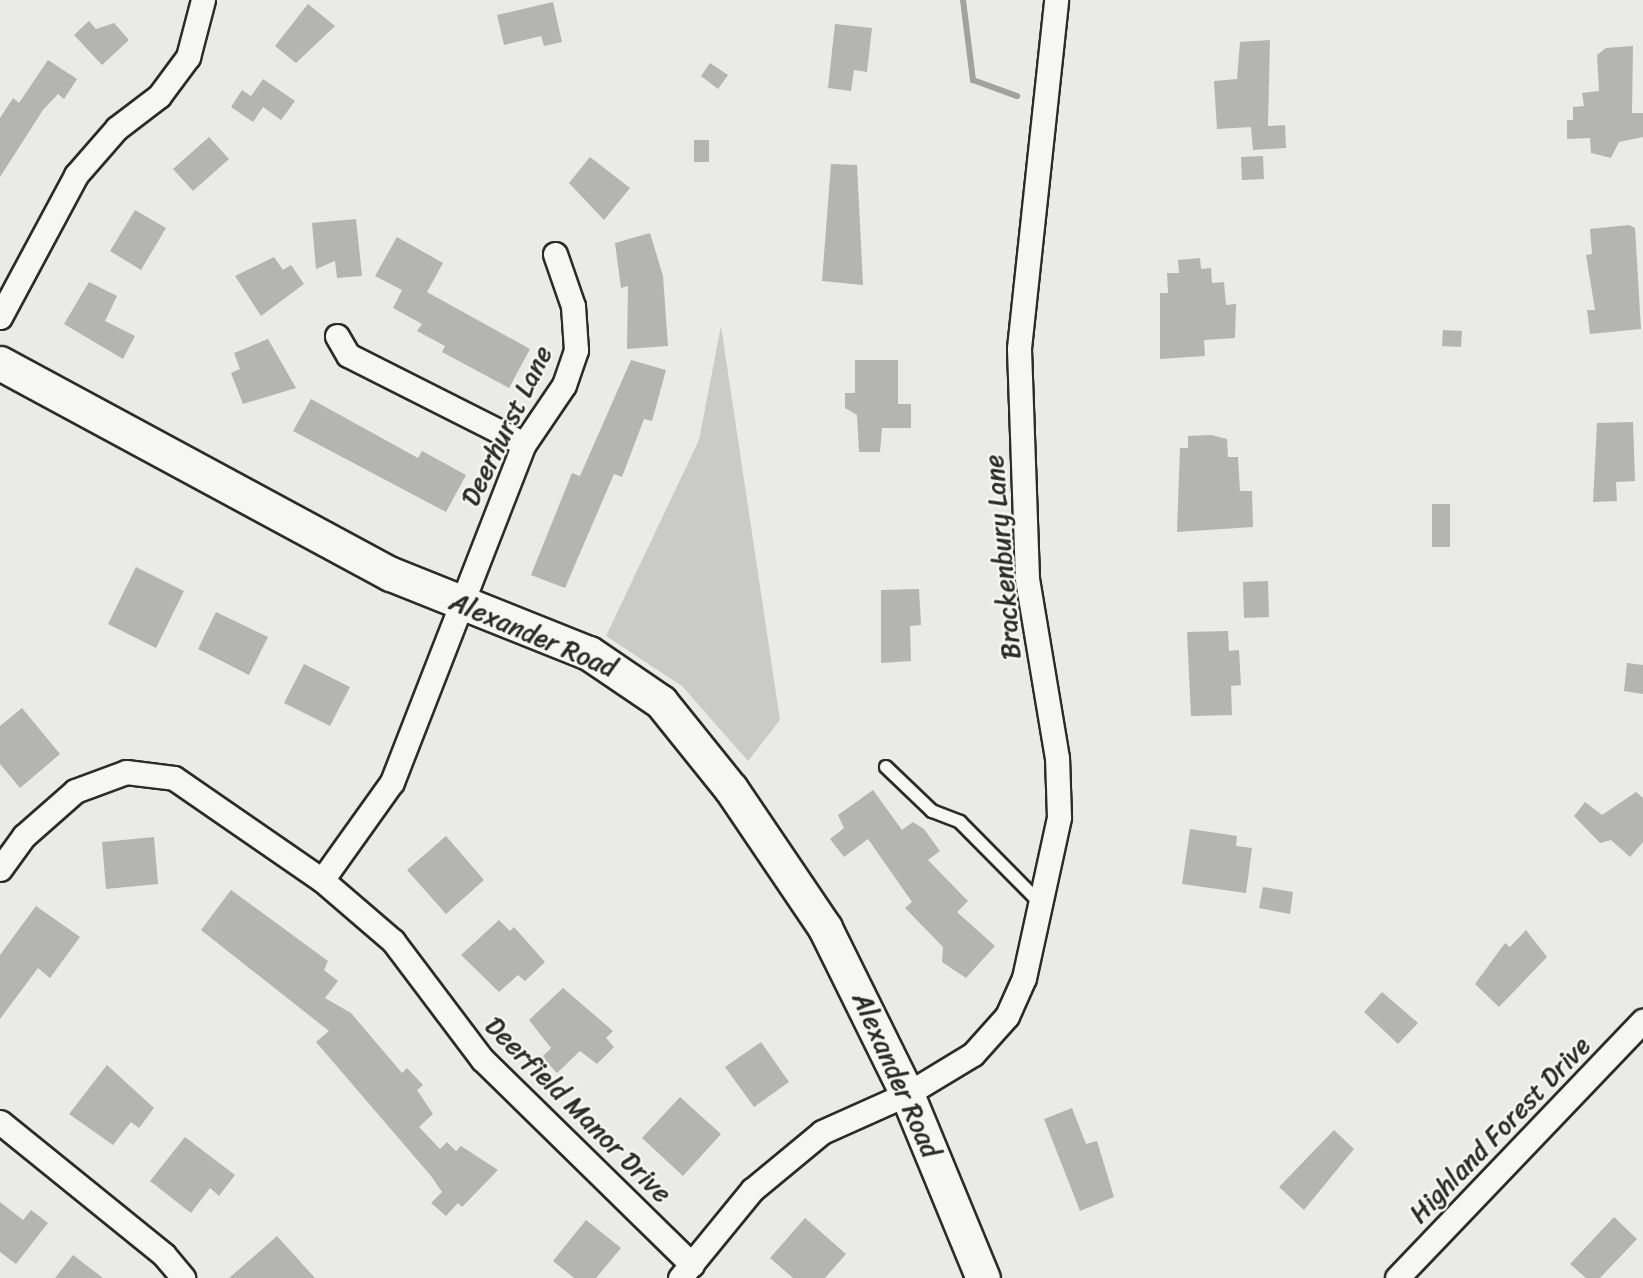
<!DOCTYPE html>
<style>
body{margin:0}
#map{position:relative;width:1643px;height:1278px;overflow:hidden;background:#eaeae6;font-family:Sriracha,sans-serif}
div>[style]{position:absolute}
.green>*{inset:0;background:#cacac7}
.stream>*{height:6px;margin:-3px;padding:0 3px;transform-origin:3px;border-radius:3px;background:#a1a19e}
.building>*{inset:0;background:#b4b4b1}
.roads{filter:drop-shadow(2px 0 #2b2b2b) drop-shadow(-2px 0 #2b2b2b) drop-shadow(0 2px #2b2b2b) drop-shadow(0 -2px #2b2b2b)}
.lane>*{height:12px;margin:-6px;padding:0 6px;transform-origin:6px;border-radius:6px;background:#f6f6f2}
.street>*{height:23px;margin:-11.5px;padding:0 11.5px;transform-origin:11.5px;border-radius:11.5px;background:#f6f6f2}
.secondary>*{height:33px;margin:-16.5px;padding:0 16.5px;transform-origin:16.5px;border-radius:16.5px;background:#f6f6f2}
span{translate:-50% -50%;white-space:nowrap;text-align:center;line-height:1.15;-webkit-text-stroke:5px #f6f6f2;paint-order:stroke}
.street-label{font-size:26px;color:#2b2b2b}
</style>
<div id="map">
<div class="green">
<div style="clip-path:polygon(721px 326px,780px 720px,748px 761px,682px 686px,606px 636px,699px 440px)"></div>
</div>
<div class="stream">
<div style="left:963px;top:0;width:81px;rotate:82.9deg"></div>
<div style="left:973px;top:80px;width:47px;rotate:20deg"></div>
</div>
<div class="building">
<div style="clip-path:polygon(553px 2px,562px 42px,544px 46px,541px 36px,504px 45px,497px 15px)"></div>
<div style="clip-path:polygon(308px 4px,335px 26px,296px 63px,275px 46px)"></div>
<div style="clip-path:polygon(89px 21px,96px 29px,114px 23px,129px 40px,102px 65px,74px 35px)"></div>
<div style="clip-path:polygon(835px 24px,872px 28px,867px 72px,854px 70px,851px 91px,828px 88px)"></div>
<div style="clip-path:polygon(1270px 40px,1268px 126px,1285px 125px,1286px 148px,1253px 150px,1251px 127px,1217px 129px,1214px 81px,1237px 79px,1240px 42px)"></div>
<div style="clip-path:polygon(1633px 46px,1632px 113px,1643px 113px,1643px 137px,1619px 142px,1611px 158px,1591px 153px,1590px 138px,1567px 139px,1567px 120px,1573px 120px,1573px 107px,1584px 106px,1582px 93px,1599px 91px,1597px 55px,1606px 48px)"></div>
<div style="clip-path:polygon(48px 60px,77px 79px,64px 99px,58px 94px,43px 110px,0 177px,0 118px,13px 98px,19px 103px)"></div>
<div style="clip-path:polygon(710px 63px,728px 75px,718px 89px,701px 76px)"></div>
<div style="clip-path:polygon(263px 79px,295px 101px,281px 120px,263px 107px,253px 122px,231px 107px,242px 90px,251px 96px)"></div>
<div style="clip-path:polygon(209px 137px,229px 159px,193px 191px,173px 169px)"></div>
<div style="clip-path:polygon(694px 140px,709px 140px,709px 162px,694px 162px)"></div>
<div style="clip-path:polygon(1263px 156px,1264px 179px,1242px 180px,1241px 157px)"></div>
<div style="clip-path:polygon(590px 157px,630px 188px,604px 220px,569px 183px)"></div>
<div style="clip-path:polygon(831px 164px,857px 165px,863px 285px,822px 281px)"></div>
<div style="clip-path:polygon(135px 210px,166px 228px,141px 270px,110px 251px)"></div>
<div style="clip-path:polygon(356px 219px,362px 276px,337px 278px,335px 261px,316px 269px,312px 223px)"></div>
<div style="clip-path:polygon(1629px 225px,1635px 228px,1641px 329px,1590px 334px,1587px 310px,1595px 310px,1586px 255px,1592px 254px,1590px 229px)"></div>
<div style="clip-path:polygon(650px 233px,663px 276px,668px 346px,627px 349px,628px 286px,621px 288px,615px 243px)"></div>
<div style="clip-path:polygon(397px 237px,443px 263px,427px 292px,530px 349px,509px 388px,442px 352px,445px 346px,417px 331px,422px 324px,393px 308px,402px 290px,375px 276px)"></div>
<div style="clip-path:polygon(274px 257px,283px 270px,291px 265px,304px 284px,261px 316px,235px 276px)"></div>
<div style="clip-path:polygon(1200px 258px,1201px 269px,1211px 268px,1212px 283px,1224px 282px,1226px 305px,1236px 304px,1235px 338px,1204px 340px,1205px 356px,1160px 359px,1160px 293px,1168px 293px,1167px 273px,1179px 273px,1178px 260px)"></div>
<div style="clip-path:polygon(89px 282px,117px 296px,105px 321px,135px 336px,123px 359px,64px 324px)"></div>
<div style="clip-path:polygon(1443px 330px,1462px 331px,1461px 347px,1442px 346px)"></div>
<div style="clip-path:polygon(268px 339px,296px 388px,243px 404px,231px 373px,240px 369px,234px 353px)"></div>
<div style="clip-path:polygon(631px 360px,666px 370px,652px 421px,644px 419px,622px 477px,614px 474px,565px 588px,531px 575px,572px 473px,580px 476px)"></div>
<div style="clip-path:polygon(855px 360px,898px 360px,898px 404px,911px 404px,911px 428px,882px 428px,880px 452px,859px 452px,857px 415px,845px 408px,845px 393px,855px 393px)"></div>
<div style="clip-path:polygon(311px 399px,418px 458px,422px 451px,466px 475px,446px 512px,293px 431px)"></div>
<div style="clip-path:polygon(1633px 422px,1635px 481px,1616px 482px,1617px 501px,1593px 502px,1597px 423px)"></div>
<div style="clip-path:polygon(1211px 435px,1227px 439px,1228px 457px,1238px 457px,1240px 491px,1252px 491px,1253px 527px,1177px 532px,1180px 448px,1188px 448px,1188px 436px)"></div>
<div style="clip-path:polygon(1432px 504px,1450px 504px,1450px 547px,1432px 547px)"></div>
<div style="clip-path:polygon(136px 567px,184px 591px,156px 648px,108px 624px)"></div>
<div style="clip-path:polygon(1268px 581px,1269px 617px,1244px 618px,1243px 582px)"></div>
<div style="clip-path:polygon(919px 589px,921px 625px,910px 626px,911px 661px,881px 663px,881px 590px)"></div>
<div style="clip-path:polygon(216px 612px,268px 637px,249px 675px,198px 649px)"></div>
<div style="clip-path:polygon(1228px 631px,1229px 651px,1239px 650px,1241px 685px,1231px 686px,1232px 715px,1191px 716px,1187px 632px)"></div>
<div style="clip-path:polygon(1627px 663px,1643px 665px,1643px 694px,1624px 691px)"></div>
<div style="clip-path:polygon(304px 664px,350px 687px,330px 726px,284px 703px)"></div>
<div style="clip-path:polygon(22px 708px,60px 754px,20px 788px,0 764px,0 726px)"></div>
<div style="clip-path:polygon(873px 790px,902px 830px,913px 822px,924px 829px,940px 851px,928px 860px,968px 901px,957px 912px,995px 946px,966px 978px,942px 962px,943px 947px,905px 908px,912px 902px,868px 839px,844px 857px,830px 839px,844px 828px,838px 815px)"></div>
<div style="clip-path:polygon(1636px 792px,1643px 798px,1643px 842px,1630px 857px,1611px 840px,1600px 843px,1574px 816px,1585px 802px,1602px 815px)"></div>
<div style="clip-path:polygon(1190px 829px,1237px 836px,1236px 846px,1252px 848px,1246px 893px,1182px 884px)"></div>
<div style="clip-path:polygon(446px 836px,484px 880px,446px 914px,407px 870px)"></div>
<div style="clip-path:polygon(154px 837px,158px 884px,106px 889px,102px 842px)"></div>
<div style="clip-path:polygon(1263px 887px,1293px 892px,1290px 914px,1259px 908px)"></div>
<div style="clip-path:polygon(231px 890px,328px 961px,324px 970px,338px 981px,325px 998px,351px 1013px,402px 1073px,407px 1068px,423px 1085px,417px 1090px,433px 1114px,419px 1127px,440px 1149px,447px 1142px,456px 1151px,461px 1146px,498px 1170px,462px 1207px,458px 1203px,446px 1216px,431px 1203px,442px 1192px,431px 1176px,316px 1042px,329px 1031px,201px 930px)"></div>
<div style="clip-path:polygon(36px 906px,80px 937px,50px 978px,38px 968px,0 1019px,0 955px)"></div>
<div style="clip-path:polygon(499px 920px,510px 931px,514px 927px,545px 962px,525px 981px,518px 975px,499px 992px,461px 955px)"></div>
<div style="clip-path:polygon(1526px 930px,1547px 957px,1499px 1007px,1475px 984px,1505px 943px,1510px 947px)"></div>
<div style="clip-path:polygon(563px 988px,613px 1031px,606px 1038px,614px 1047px,597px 1064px,580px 1051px,557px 1073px,542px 1057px,551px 1048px,529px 1020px)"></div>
<div style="clip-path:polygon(1382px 992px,1418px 1023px,1398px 1044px,1364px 1012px)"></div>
<div style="clip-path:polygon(761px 1042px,789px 1082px,754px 1107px,725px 1067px)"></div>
<div style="clip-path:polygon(107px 1065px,154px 1108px,139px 1128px,131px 1122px,113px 1145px,69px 1114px)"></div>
<div style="clip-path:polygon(680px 1097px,721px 1134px,683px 1176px,642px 1138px)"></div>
<div style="clip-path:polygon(1072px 1108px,1086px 1144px,1097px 1141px,1114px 1197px,1080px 1211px,1044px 1119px)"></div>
<div style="clip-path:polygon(1334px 1130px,1354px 1149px,1304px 1210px,1279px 1187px)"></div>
<div style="clip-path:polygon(185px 1137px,235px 1175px,219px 1196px,210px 1188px,191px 1213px,150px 1181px)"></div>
<div style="clip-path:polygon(0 1202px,23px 1220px,31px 1210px,48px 1223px,16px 1264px,0 1252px)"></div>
<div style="clip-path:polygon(1614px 1217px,1637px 1239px,1600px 1278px,1586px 1278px,1570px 1264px)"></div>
<div style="clip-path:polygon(805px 1218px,846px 1254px,825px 1278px,793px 1278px,770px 1258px)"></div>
<div style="clip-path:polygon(586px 1220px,621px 1248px,596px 1278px,574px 1278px,553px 1261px)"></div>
<div style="clip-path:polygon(277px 1236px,315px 1278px,229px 1278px)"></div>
<div style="clip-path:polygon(73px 1255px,103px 1278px,55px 1278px)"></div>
</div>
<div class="roads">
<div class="lane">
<div style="left:886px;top:767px;width:64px;rotate:43.7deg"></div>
<div style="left:932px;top:811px;width:30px;rotate:21deg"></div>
<div style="left:960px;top:822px;width:118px;rotate:45.3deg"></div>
</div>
<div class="street">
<div style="left:0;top:317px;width:161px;rotate:-61.8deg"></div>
<div style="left:76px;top:175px;width:62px;rotate:-48.9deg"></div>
<div style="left:117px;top:128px;width:53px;rotate:-37.3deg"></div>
<div style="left:159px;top:96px;width:49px;rotate:-53.4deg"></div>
<div style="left:188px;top:57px;width:59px;rotate:-75.3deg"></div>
<div style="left:337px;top:336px;width:22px;rotate:60deg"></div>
<div style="left:348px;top:355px;width:197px;rotate:26.8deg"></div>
<div style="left:0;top:869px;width:41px;rotate:-54deg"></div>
<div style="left:24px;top:836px;width:68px;rotate:-41.4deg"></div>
<div style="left:75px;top:791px;width:54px;rotate:-20.4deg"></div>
<div style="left:126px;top:772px;width:48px;rotate:7.1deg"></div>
<div style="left:174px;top:778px;width:180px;rotate:34.6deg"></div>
<div style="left:322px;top:880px;width:94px;rotate:40.7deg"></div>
<div style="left:393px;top:941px;width:148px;rotate:53deg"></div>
<div style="left:482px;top:1059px;width:294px;rotate:44.4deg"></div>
<div style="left:322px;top:880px;width:120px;rotate:-54.5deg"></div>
<div style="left:392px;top:782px;width:363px;rotate:-68.7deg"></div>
<div style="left:524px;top:444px;width:71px;rotate:-55.9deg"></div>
<div style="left:564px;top:385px;width:37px;rotate:-71deg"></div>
<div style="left:576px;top:350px;width:44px;rotate:-93.9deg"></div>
<div style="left:573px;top:306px;width:55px;rotate:-109.1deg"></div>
<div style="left:0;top:1122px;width:211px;rotate:39deg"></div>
<div style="left:164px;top:1255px;width:30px;rotate:50deg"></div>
<div style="left:680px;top:1278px;width:114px;rotate:-50.7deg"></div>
<div style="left:752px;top:1190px;width:91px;rotate:-39.6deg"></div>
<div style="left:822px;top:1132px;width:93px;rotate:-24.1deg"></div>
<div style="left:907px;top:1094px;width:77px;rotate:-31.2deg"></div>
<div style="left:973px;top:1054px;width:51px;rotate:-48.2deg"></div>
<div style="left:1007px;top:1016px;width:42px;rotate:-65.9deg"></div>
<div style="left:1024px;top:978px;width:165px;rotate:-77.7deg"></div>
<div style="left:1059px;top:817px;width:59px;rotate:-91.9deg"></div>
<div style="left:1057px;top:758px;width:182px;rotate:-99.5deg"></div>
<div style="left:1027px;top:578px;width:230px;rotate:-92deg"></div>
<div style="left:1019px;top:348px;width:350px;rotate:-83.9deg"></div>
<div style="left:1397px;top:1278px;width:356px;rotate:-46.3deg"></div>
</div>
<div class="secondary">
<div style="left:0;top:363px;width:444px;rotate:28.4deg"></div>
<div style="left:391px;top:574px;width:213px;rotate:21.8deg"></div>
<div style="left:589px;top:653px;width:87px;rotate:34.2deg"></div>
<div style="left:661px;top:702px;width:112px;rotate:51.2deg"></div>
<div style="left:731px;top:789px;width:168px;rotate:55.9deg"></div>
<div style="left:825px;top:928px;width:185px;rotate:63.7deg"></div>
<div style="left:907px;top:1094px;width:199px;rotate:67.6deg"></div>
</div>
</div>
<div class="street-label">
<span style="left:507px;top:426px;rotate:-64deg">Deerhurst Lane</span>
<span style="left:1003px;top:557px;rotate:-95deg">Brackenbury Lane</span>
<span style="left:533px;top:635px;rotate:23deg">Alexander Road</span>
<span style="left:896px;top:1075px;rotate:66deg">Alexander Road</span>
<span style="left:578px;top:1110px;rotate:45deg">Deerfield Manor Drive</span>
<span style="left:1500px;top:1130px;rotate:-46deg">Highland Forest Drive</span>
</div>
</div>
